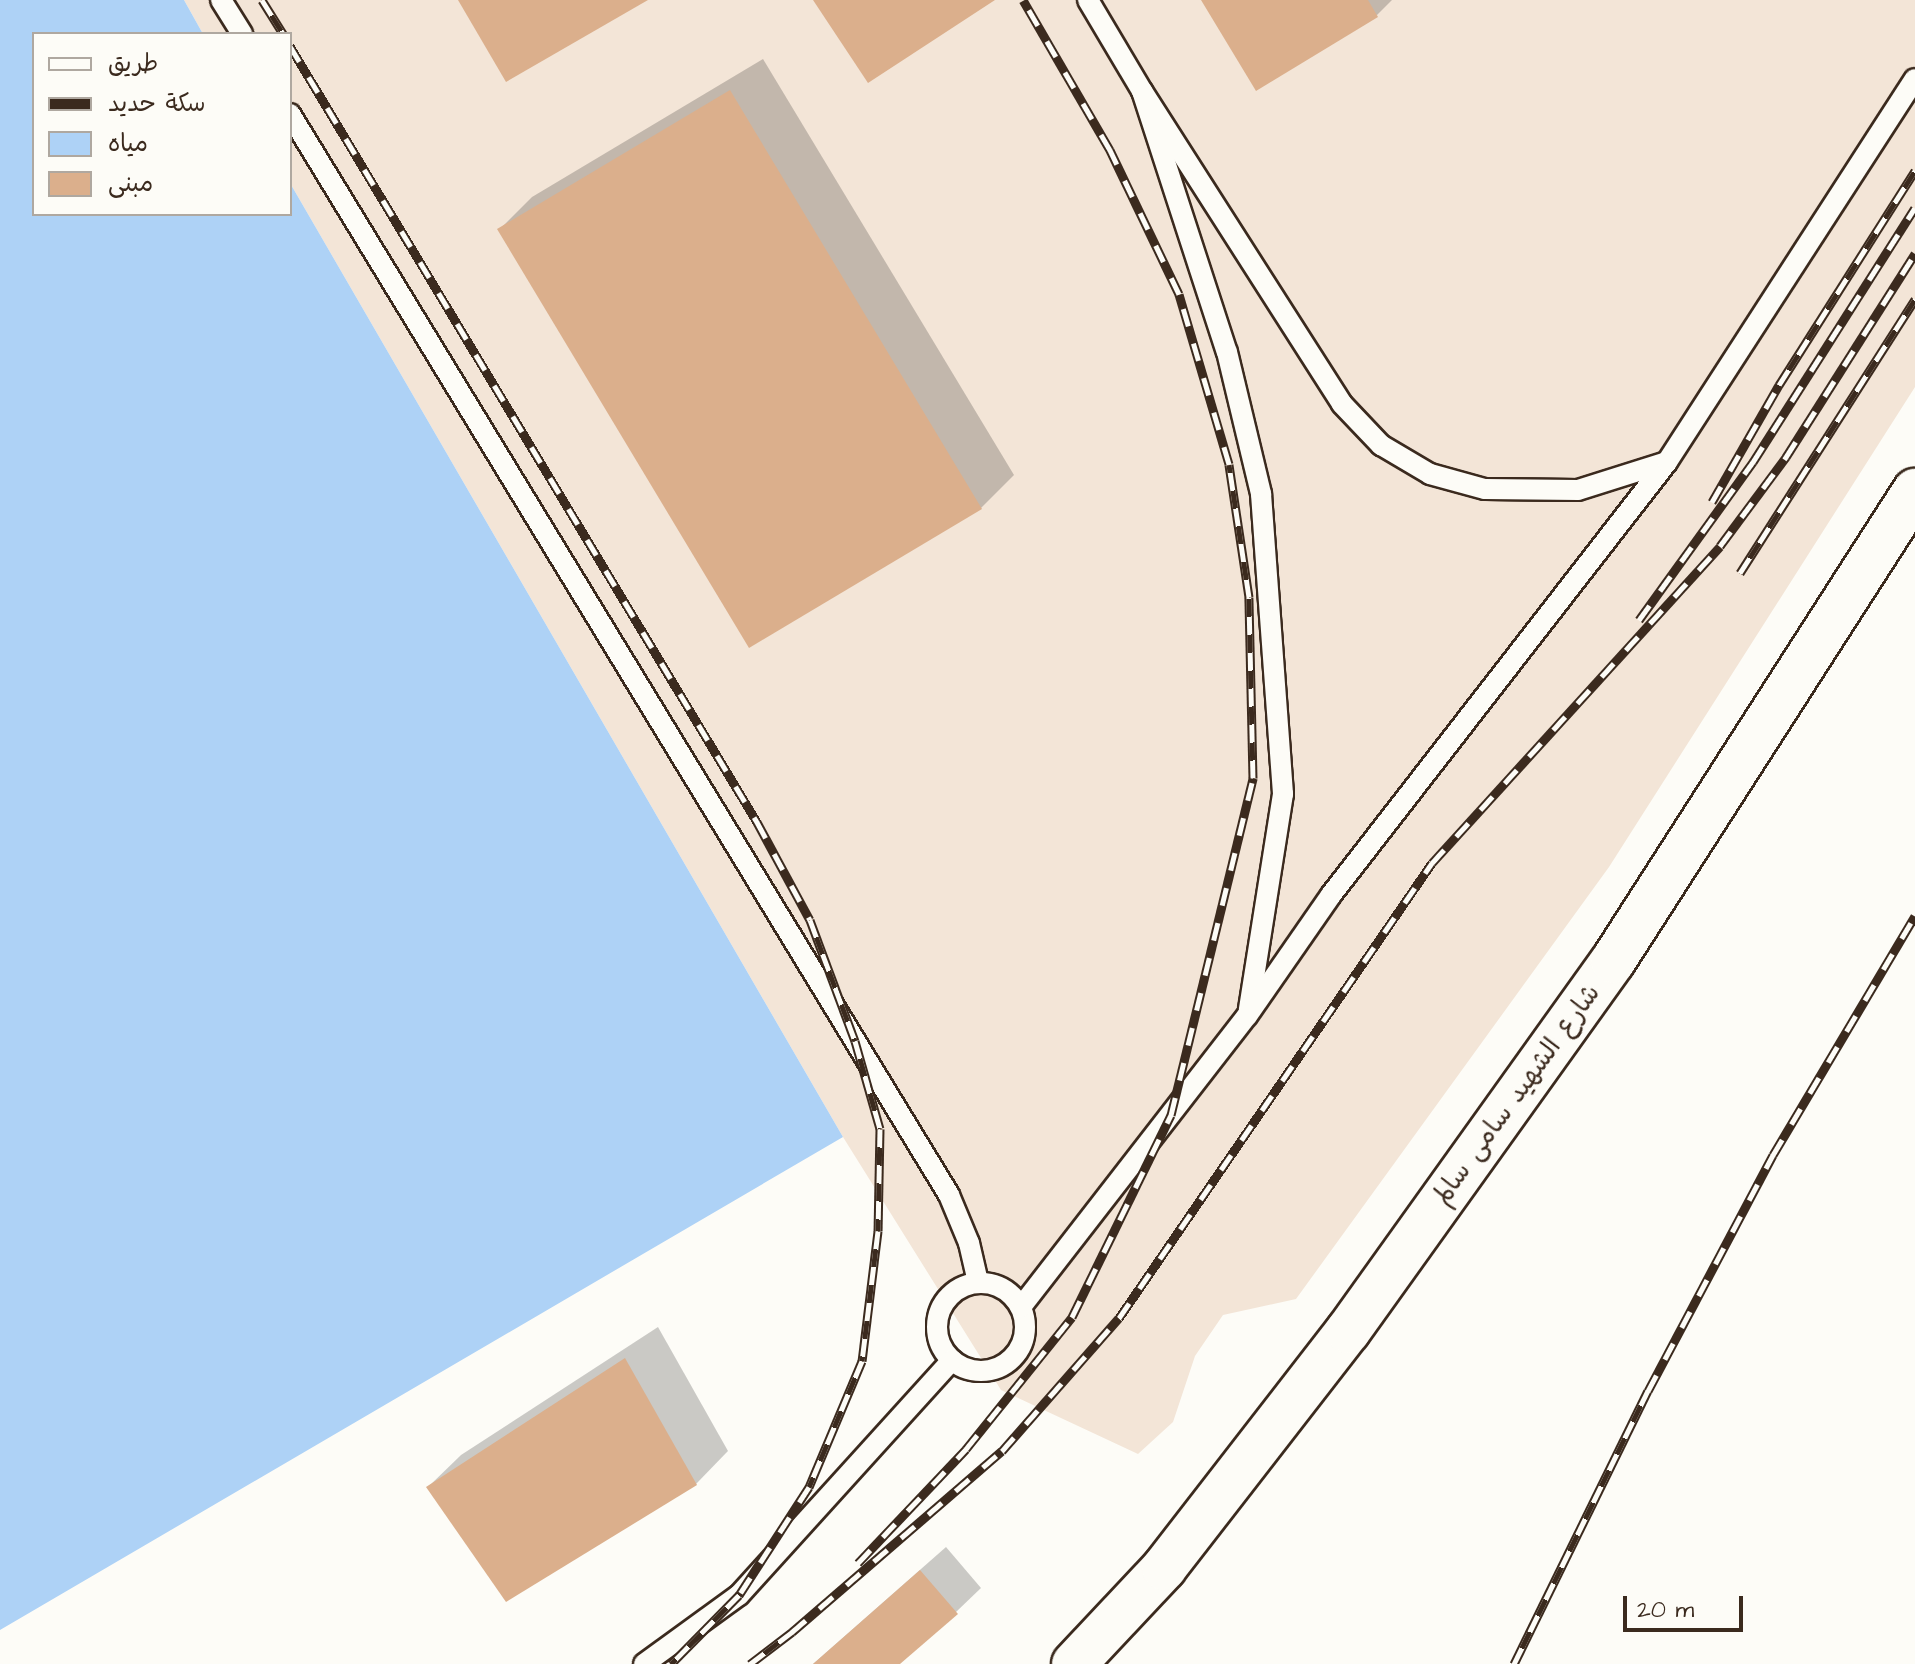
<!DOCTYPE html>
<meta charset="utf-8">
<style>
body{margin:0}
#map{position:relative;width:1915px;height:1664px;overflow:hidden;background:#fdfcf7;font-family:"Architects Daughter","Playpen Sans Arabic",sans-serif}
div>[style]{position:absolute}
.built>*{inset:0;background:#f3e5d7}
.water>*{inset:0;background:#aed2f6}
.shadow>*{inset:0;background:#0003}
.building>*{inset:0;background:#dbaf8c}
.roads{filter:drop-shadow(2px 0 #3b2a1e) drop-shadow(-2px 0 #3b2a1e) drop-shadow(0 2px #3b2a1e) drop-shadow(0 -2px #3b2a1e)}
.service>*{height:20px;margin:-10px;padding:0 10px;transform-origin:10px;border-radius:10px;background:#fdfcf7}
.service>.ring{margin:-10px;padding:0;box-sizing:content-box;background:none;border:20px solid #fdfcf7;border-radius:50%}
.secondary>*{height:44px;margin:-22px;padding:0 22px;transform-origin:22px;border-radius:22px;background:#fdfcf7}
.rail>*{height:9px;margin-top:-4.5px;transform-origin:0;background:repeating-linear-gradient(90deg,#fdfcf7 0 18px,#3b2a1e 0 36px);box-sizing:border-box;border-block:2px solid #3b2a1e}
span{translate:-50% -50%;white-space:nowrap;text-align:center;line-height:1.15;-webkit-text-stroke:7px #fdfcf7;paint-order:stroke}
.street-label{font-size:26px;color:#3b2a1e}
.legend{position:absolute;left:32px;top:32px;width:260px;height:184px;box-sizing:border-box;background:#fdfcf7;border:2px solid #afa8a0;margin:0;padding:10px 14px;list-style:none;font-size:24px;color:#3b2a1e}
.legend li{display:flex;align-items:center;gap:16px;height:40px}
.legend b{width:40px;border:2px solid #afa8a0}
.scale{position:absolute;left:1623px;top:1596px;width:120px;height:36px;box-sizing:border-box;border:4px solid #3b2a1e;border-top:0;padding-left:10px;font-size:24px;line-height:28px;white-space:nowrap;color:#3b2a1e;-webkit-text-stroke:6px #fdfcf7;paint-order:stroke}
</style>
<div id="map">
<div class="built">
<div style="clip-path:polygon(184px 0,1915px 0,1915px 387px,1609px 867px,1296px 1299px,1223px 1315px,1195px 1356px,1173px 1422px,1138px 1454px,1001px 1390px,843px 1137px,290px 183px,290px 34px,203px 34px)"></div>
</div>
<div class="water">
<div style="clip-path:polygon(0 0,184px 0,203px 34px,34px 34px,34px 214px,290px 214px,290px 183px,843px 1137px,0 1630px)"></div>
</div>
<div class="shadow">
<div style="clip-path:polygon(1203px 0,1392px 0,1377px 15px)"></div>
<div style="clip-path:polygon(763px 59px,1014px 475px,981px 508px,500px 229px,532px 197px)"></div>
<div style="clip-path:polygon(658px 1327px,728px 1451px,696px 1484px,428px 1487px,461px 1455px)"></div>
<div style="clip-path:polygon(946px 1547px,981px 1588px,956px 1612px,897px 1664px,813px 1664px)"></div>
</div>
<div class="building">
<div style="clip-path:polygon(458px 0,648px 0,506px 82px)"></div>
<div style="clip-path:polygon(813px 0,995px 0,868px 83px)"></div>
<div style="clip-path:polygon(1201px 0,1368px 0,1378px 17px,1256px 91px)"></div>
<div style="clip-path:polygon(730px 90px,982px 509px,749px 648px,497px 229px)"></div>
<div style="clip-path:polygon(625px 1358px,697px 1485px,506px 1602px,426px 1487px)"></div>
<div style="clip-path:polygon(920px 1570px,958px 1614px,900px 1664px,813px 1664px)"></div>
</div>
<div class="roads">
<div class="service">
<div style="left:221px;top:0;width:40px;rotate:58deg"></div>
<div style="left:1088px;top:0;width:106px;rotate:59.3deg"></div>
<div style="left:1142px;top:91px;width:371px;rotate:57.4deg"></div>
<div style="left:1342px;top:404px;width:57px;rotate:46.4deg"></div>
<div style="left:1381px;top:445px;width:57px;rotate:30.6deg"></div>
<div style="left:1430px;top:474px;width:57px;rotate:15.3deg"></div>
<div style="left:1485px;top:489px;width:93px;rotate:0.6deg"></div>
<div style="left:1578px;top:490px;width:93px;rotate:-17.5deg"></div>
<div style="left:1142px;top:91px;width:274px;rotate:72deg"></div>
<div style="left:1227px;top:352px;width:146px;rotate:76.5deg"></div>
<div style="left:1261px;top:494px;width:301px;rotate:85.8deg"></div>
<div style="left:1283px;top:794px;width:218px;rotate:99deg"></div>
<div style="left:290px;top:114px;width:1266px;rotate:58.63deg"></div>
<div style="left:949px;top:1195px;width:52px;rotate:67.4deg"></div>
<div style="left:969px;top:1243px;width:40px;rotate:77deg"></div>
<div class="ring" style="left:937px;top:1283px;width:68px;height:68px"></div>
<div style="left:1021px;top:1307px;width:368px;rotate:-52.2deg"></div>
<div style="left:1247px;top:1016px;width:147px;rotate:-55.2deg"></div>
<div style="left:1331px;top:895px;width:548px;rotate:-52.19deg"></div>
<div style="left:1667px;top:462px;width:456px;rotate:-57.1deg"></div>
<div style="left:644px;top:1664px;width:117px;rotate:-36deg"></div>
<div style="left:739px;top:1595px;width:317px;rotate:-47.8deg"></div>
</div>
<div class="secondary">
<div style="left:1074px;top:1664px;width:132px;rotate:-46.8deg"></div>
<div style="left:1164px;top:1568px;width:300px;rotate:-52.2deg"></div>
<div style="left:1348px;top:1331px;width:455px;rotate:-54.4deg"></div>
<div style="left:1613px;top:961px;width:559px;rotate:-57.28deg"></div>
</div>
</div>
<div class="rail">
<div style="left:262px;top:0;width:40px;rotate:58deg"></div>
<div style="left:290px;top:46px;width:906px;rotate:58.96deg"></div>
<div style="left:757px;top:822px;width:111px;rotate:61.6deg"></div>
<div style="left:810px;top:920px;width:129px;rotate:69.6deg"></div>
<div style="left:855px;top:1041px;width:91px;rotate:74.1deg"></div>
<div style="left:880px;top:1129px;width:102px;rotate:91.1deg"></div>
<div style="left:878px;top:1231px;width:131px;rotate:97deg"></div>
<div style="left:862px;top:1361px;width:137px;rotate:112.8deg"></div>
<div style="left:809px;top:1487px;width:129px;rotate:122.9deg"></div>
<div style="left:739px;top:1595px;width:97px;rotate:134.6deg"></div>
<div style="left:1712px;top:502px;width:135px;rotate:-60.2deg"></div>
<div style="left:1779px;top:385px;width:254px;rotate:-57.6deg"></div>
<div style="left:1740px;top:573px;width:325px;rotate:-57.4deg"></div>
<div style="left:1639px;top:620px;width:195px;rotate:-54.2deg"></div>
<div style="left:1753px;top:462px;width:301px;rotate:-57.5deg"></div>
<div style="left:858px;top:1563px;width:157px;rotate:-46.5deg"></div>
<div style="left:966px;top:1449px;width:169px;rotate:-51.2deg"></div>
<div style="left:1072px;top:1317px;width:225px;rotate:-63.9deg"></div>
<div style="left:1171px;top:1115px;width:347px;rotate:-76.3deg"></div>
<div style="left:1253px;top:778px;width:181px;rotate:-91.3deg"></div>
<div style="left:1249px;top:597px;width:134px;rotate:-98.6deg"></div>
<div style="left:1229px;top:464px;width:177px;rotate:-106.4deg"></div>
<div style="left:1179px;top:294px;width:160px;rotate:-115.6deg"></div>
<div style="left:1110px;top:150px;width:173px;rotate:-120.1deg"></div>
<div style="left:750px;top:1664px;width:53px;rotate:-37.3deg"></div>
<div style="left:792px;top:1632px;width:277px;rotate:-40.8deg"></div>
<div style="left:1002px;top:1451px;width:177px;rotate:-48.7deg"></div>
<div style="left:1119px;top:1318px;width:552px;rotate:-55.48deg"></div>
<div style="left:1432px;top:863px;width:428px;rotate:-47.7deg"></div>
<div style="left:1720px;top:546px;width:111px;rotate:-53.4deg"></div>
<div style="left:1786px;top:457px;width:241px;rotate:-57.6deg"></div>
<div style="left:1514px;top:1664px;width:304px;rotate:-63.9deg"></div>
<div style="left:1648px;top:1391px;width:267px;rotate:-62.1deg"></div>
<div style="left:1773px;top:1155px;width:278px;rotate:-59.3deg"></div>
</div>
<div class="street-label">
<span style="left:1517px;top:1095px;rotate:-54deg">شارع الشهيد سامى سالم</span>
</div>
<ul class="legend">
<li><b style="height:10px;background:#fdfcf7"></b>طريق</li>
<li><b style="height:10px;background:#3b2a1e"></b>سكة حديد</li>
<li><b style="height:22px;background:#aed2f6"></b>مياه</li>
<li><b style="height:22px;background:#dbaf8c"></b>مبنى</li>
</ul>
<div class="scale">20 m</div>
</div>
